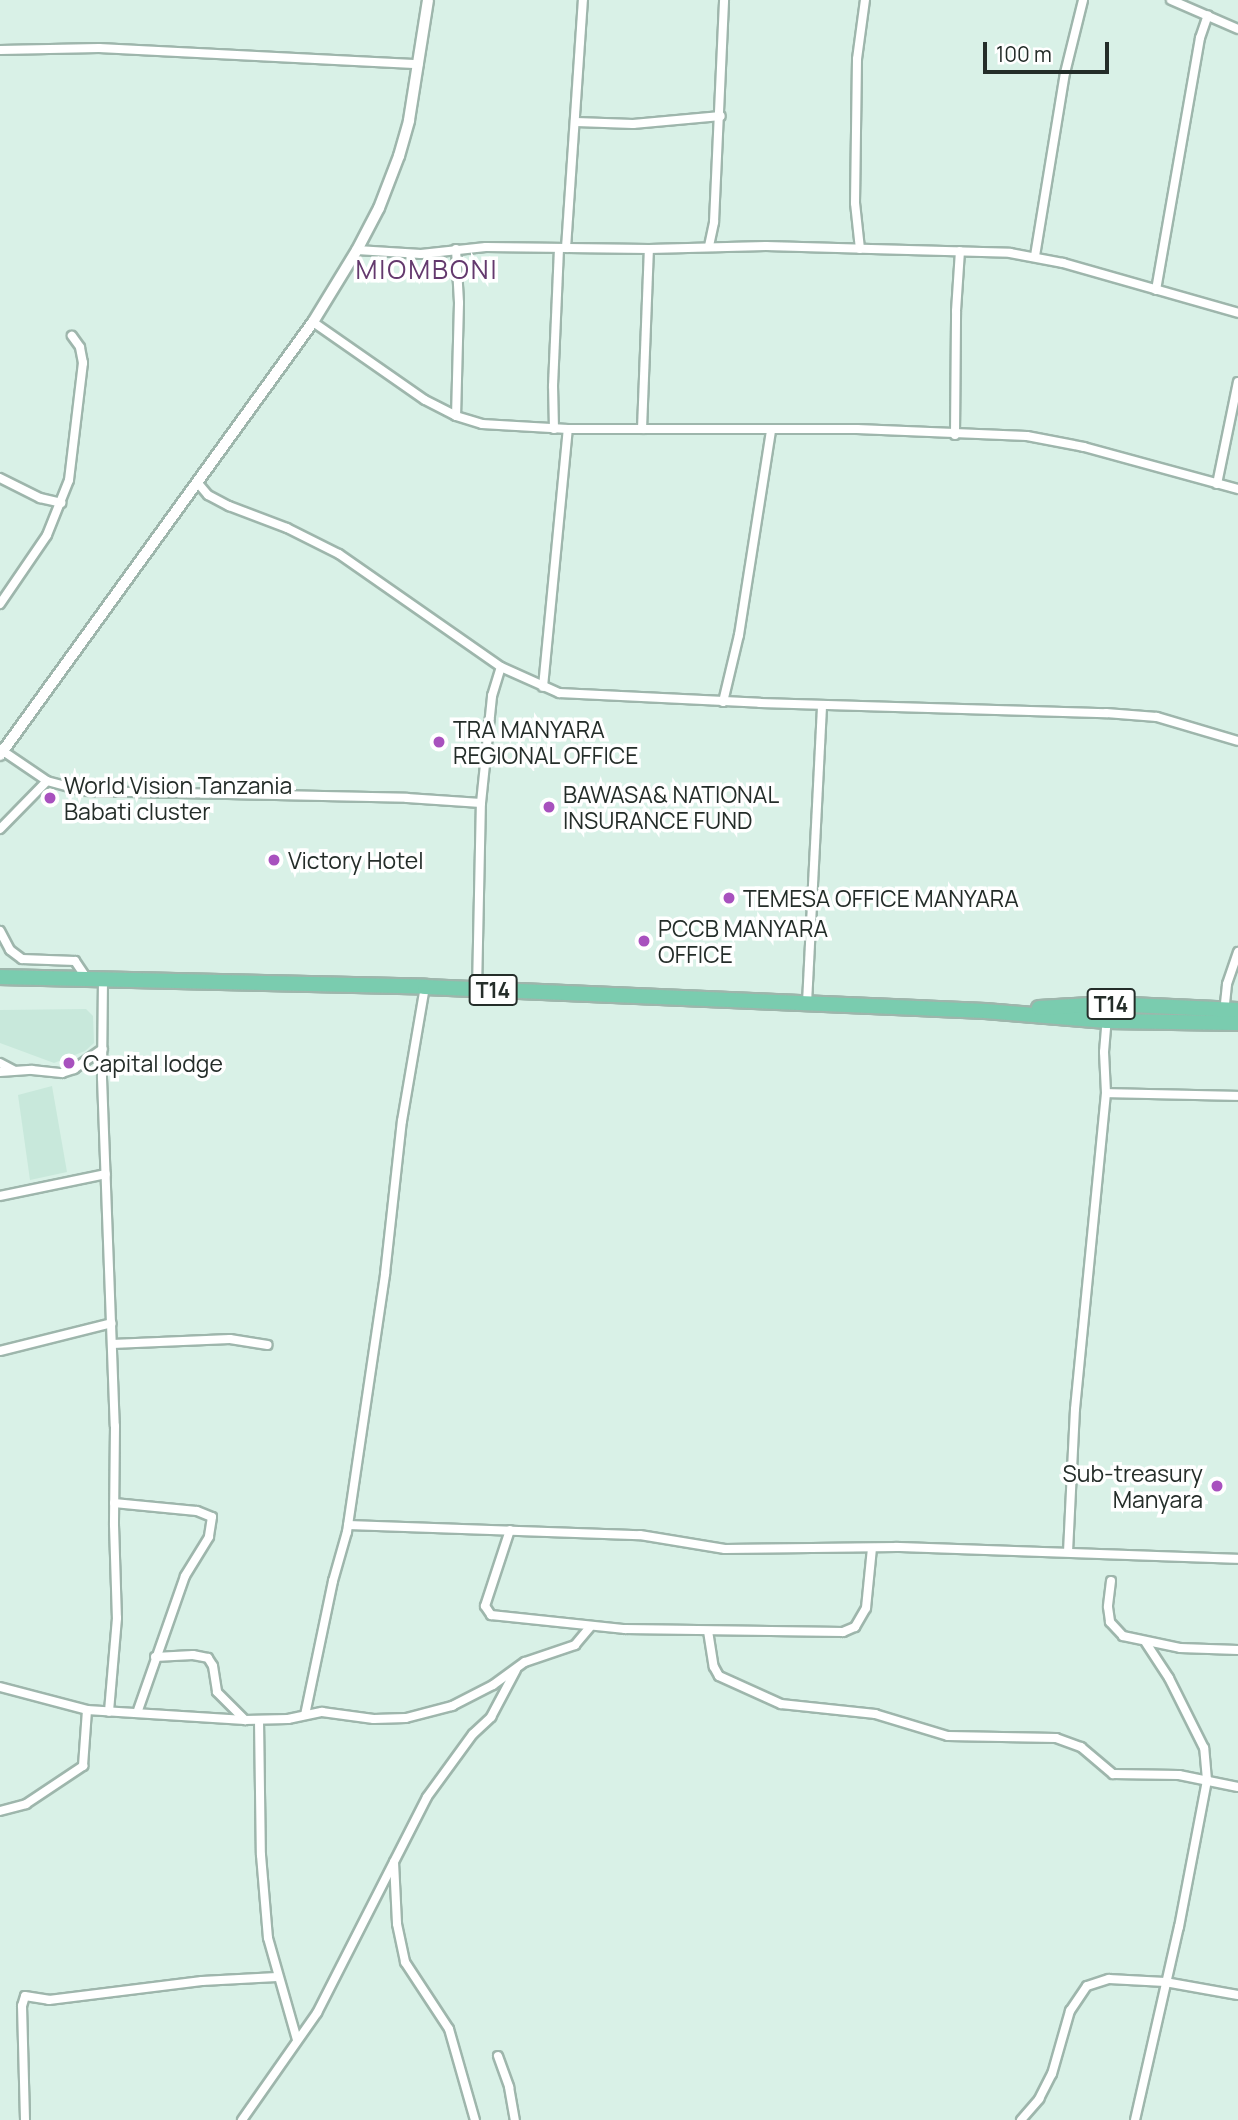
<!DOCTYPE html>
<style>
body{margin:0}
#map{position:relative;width:1238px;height:2120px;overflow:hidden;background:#d9f1e7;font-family:Manrope,sans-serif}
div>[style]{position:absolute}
.built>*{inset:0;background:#c8e8db}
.roads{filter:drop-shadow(2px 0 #9eb6ac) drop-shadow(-2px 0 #9eb6ac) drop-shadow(0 2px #9eb6ac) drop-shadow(0 -2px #9eb6ac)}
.street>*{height:8px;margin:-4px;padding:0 4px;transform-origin:4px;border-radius:4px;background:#fff}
.secondary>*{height:10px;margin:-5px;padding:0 5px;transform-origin:5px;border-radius:5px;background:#fff}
.highway>*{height:14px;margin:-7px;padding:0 7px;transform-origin:7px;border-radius:7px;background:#7accaf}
.dots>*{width:19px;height:19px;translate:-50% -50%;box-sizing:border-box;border:4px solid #fff;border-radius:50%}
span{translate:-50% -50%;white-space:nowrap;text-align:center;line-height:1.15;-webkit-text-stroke:7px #fff;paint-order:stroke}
.shield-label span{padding:2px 5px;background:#fff;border:2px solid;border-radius:5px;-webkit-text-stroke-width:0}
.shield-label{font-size:21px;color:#242d29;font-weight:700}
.poi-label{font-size:23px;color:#242d29}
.left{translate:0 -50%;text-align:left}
.right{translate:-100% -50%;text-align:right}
.quarter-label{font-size:26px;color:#64396e;letter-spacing:2px}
.scale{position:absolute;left:983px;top:42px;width:126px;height:32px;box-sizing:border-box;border:4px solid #242d29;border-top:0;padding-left:9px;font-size:21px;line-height:24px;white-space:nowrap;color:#242d29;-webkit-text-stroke:5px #fff;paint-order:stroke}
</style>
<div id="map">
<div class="built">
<div style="clip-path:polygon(86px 1009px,93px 1016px,94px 1043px,85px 1051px,54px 1063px,0 1043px,0 1010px)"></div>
<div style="clip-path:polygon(52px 1086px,67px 1172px,30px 1180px,18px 1095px)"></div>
</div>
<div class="roads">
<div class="street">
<div style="left:1171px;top:0;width:73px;rotate:23.4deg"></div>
<div style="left:0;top:50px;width:99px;rotate:-1.2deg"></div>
<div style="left:99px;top:48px;width:320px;rotate:2.9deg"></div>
<div style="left:576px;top:122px;width:57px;rotate:2deg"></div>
<div style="left:633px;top:124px;width:88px;rotate:-5.2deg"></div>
<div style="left:709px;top:246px;width:25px;rotate:-78deg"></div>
<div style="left:714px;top:222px;width:222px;rotate:-87.4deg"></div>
<div style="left:566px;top:248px;width:249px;rotate:-86.1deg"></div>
<div style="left:456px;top:249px;width:54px;rotate:86.8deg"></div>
<div style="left:459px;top:303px;width:113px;rotate:91.5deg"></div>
<div style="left:860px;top:249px;width:46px;rotate:-96.2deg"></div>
<div style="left:855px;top:203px;width:144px;rotate:-89.2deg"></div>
<div style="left:857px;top:59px;width:60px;rotate:-82.3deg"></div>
<div style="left:357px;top:250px;width:64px;rotate:3.6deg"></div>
<div style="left:421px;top:254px;width:65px;rotate:-6.1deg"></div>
<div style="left:486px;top:247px;width:163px;rotate:0.7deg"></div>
<div style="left:649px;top:249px;width:117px;rotate:-1.5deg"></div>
<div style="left:766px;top:246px;width:244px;rotate:1.6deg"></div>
<div style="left:1010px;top:253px;width:54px;rotate:10.7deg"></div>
<div style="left:1063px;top:263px;width:182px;rotate:15.9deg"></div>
<div style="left:1035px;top:256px;width:185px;rotate:-80.7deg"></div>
<div style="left:1065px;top:73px;width:75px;rotate:-76.1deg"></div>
<div style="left:1156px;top:290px;width:256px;rotate:-80.1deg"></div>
<div style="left:1200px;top:38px;width:24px;rotate:-71deg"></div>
<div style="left:313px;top:322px;width:136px;rotate:34.9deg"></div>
<div style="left:425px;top:400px;width:35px;rotate:27deg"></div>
<div style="left:456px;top:416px;width:27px;rotate:17deg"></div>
<div style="left:482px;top:424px;width:86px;rotate:3.3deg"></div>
<div style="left:568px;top:429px;width:289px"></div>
<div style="left:857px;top:429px;width:170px;rotate:2.4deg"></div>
<div style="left:1027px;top:436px;width:58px;rotate:10.9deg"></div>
<div style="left:1084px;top:447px;width:160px;rotate:15.3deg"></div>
<div style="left:554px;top:429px;width:43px;rotate:-91.3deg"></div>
<div style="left:553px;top:386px;width:138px;rotate:-87.5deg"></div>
<div style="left:642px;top:429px;width:180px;rotate:-87.8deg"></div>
<div style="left:955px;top:435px;width:124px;rotate:-89.5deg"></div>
<div style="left:956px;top:311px;width:60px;rotate:-86.2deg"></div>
<div style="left:0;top:478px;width:45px;rotate:26.6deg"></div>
<div style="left:40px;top:498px;width:22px;rotate:13deg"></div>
<div style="left:197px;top:482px;width:17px;rotate:50deg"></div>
<div style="left:208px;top:495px;width:24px;rotate:28deg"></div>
<div style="left:229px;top:506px;width:62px;rotate:20.8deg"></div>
<div style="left:287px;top:528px;width:58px;rotate:26.6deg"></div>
<div style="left:339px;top:554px;width:198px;rotate:34.9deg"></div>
<div style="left:501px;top:667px;width:64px;rotate:24.1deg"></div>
<div style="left:559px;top:693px;width:201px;rotate:2.8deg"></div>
<div style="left:760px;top:703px;width:346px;rotate:1.7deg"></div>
<div style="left:1106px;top:713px;width:51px;rotate:4.5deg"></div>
<div style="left:1157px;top:717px;width:84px;rotate:16.5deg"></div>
<div style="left:1217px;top:484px;width:104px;rotate:-78.4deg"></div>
<div style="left:0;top:604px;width:83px;rotate:-55.7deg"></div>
<div style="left:47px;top:535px;width:59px;rotate:-68.2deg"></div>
<div style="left:69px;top:480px;width:118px;rotate:-83.2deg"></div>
<div style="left:83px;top:363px;width:16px;rotate:-101deg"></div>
<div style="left:80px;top:347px;width:14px;rotate:-126deg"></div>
<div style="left:543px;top:687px;width:259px;rotate:-84.5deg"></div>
<div style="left:723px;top:702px;width:69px;rotate:-76.6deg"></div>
<div style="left:739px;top:635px;width:207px;rotate:-81.1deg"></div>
<div style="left:0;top:749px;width:57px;rotate:34.2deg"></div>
<div style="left:47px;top:781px;width:38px;rotate:15deg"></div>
<div style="left:84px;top:791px;width:323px;rotate:1.2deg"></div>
<div style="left:407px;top:798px;width:74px;rotate:3.9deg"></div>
<div style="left:0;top:829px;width:67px;rotate:-45.6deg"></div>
<div style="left:0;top:931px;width:21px;rotate:62deg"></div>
<div style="left:10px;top:950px;width:15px;rotate:37deg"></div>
<div style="left:22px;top:959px;width:53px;rotate:2.2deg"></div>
<div style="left:75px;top:961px;width:22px;rotate:56deg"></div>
<div style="left:103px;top:979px;width:99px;rotate:90.6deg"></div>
<div style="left:102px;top:1078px;width:348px;rotate:87.9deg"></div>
<div style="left:115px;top:1426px;width:99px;rotate:90.6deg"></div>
<div style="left:114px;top:1525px;width:93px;rotate:88.2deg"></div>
<div style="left:117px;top:1618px;width:94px;rotate:94.9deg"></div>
<div style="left:477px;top:990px;width:187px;rotate:-88.8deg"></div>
<div style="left:481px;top:803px;width:108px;rotate:-84.1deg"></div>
<div style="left:492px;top:696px;width:30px;rotate:-73deg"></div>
<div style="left:807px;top:1003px;width:298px;rotate:-87.1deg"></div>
<div style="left:1224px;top:1013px;width:29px;rotate:-84deg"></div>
<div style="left:1227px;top:984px;width:34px;rotate:-71deg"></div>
<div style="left:0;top:1063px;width:15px;rotate:28deg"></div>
<div style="left:0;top:1072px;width:32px;rotate:-4deg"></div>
<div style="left:32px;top:1070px;width:30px;rotate:6deg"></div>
<div style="left:62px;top:1073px;width:13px;rotate:-18deg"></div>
<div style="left:74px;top:1069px;width:35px;rotate:-35deg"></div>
<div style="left:1106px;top:1093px;width:132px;rotate:1.3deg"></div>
<div style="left:0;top:1196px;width:108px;rotate:-11.7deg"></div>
<div style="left:112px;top:1344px;width:118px;rotate:-2.4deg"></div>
<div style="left:230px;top:1339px;width:38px;rotate:9deg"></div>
<div style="left:0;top:1351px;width:115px;rotate:-14deg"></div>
<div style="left:114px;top:1503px;width:83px;rotate:5.5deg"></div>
<div style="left:197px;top:1511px;width:16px;rotate:22deg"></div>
<div style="left:212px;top:1517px;width:20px;rotate:99deg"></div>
<div style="left:209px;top:1537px;width:46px;rotate:121.6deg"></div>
<div style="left:185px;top:1576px;width:145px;rotate:109.3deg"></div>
<div style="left:348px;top:1525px;width:292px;rotate:2deg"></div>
<div style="left:640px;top:1535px;width:86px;rotate:9.4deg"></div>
<div style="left:725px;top:1549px;width:172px;rotate:-0.7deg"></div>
<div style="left:897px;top:1547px;width:341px;rotate:2deg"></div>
<div style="left:510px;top:1530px;width:80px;rotate:108.2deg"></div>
<div style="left:485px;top:1606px;width:11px;rotate:56deg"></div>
<div style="left:491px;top:1615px;width:135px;rotate:6deg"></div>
<div style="left:625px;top:1629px;width:218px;rotate:0.8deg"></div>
<div style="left:843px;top:1632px;width:13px;rotate:-23deg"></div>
<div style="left:855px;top:1627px;width:22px;rotate:-60deg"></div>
<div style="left:866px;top:1608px;width:60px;rotate:-84.3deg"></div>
<div style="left:1068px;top:1552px;width:143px;rotate:-87.2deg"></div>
<div style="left:1075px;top:1409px;width:318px;rotate:-84.4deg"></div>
<div style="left:1106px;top:1093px;width:41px;rotate:-92.8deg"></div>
<div style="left:1104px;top:1052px;width:48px;rotate:-85.2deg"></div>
<div style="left:1111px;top:1581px;width:26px;rotate:97deg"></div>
<div style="left:1108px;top:1607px;width:15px;rotate:82deg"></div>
<div style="left:1110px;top:1622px;width:19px;rotate:47deg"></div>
<div style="left:1123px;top:1636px;width:58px;rotate:11.9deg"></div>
<div style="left:1180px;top:1648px;width:58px;rotate:2deg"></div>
<div style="left:708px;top:1631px;width:36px;rotate:81deg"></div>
<div style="left:714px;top:1667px;width:10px;rotate:61deg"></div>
<div style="left:719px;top:1676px;width:68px;rotate:24.3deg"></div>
<div style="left:781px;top:1704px;width:95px;rotate:6.1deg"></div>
<div style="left:875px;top:1714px;width:76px;rotate:16.8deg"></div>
<div style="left:948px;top:1736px;width:108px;rotate:1.1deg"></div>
<div style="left:1056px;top:1738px;width:27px;rotate:20deg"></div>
<div style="left:1081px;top:1747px;width:42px;rotate:40.2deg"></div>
<div style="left:1113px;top:1774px;width:66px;rotate:0.9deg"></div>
<div style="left:1179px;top:1775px;width:60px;rotate:11.5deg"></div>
<div style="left:155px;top:1657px;width:38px;rotate:-3deg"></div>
<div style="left:193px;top:1655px;width:15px;rotate:11deg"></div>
<div style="left:208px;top:1658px;width:9px;rotate:58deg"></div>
<div style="left:213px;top:1666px;width:26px;rotate:81deg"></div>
<div style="left:217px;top:1692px;width:40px;rotate:45deg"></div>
<div style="left:0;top:1687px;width:90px;rotate:14.8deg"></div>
<div style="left:87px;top:1710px;width:158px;rotate:3.6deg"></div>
<div style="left:245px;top:1720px;width:43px;rotate:-1.3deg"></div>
<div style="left:288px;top:1719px;width:35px;rotate:-12deg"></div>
<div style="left:322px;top:1712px;width:52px;rotate:7.7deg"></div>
<div style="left:374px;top:1719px;width:32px;rotate:-2deg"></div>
<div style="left:406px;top:1718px;width:48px;rotate:-14.6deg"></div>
<div style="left:452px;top:1706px;width:46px;rotate:-27.1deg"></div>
<div style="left:493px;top:1685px;width:39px;rotate:-36deg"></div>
<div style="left:525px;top:1662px;width:53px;rotate:-18.8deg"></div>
<div style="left:575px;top:1645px;width:23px;rotate:-50deg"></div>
<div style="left:305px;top:1715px;width:137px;rotate:-78.2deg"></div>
<div style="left:333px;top:1581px;width:51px;rotate:-74.1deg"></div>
<div style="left:347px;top:1532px;width:261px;rotate:-81.6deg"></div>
<div style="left:385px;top:1274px;width:154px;rotate:-83.7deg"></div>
<div style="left:402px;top:1121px;width:136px;rotate:-80.3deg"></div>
<div style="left:259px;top:1720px;width:135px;rotate:89.2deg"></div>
<div style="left:261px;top:1855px;width:83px;rotate:85.2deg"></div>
<div style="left:268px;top:1938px;width:106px;rotate:74.1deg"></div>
<div style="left:0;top:1811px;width:27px;rotate:-15deg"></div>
<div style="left:26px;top:1804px;width:69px;rotate:-33.7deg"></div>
<div style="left:83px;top:1766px;width:56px;rotate:-85.9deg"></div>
<div style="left:394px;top:1862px;width:62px;rotate:87.2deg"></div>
<div style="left:397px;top:1924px;width:39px;rotate:78deg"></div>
<div style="left:405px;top:1962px;width:80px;rotate:56.7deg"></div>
<div style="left:449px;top:2029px;width:95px;rotate:74.1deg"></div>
<div style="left:498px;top:2056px;width:33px;rotate:70deg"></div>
<div style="left:509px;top:2087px;width:34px;rotate:80deg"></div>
<div style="left:25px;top:2120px;width:114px;rotate:-91.5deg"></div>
<div style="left:22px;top:2006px;width:10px;rotate:-73deg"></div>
<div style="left:25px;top:1996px;width:24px;rotate:9deg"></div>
<div style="left:49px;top:2000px;width:154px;rotate:-7.1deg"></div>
<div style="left:202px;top:1981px;width:75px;rotate:-3.1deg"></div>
<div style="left:242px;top:2120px;width:131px;rotate:-55deg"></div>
<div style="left:317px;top:2013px;width:242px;rotate:-63deg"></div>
<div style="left:427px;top:1797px;width:78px;rotate:-53.9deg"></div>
<div style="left:473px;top:1734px;width:25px;rotate:-43deg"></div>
<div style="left:491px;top:1717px;width:53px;rotate:-62deg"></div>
<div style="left:1021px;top:2120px;width:28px;rotate:-49deg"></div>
<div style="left:1039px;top:2099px;width:28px;rotate:-63deg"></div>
<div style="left:1052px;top:2074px;width:66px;rotate:-74.1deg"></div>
<div style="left:1070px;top:2011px;width:30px;rotate:-56deg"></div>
<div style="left:1087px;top:1986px;width:23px;rotate:-18deg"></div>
<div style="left:1109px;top:1979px;width:56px;rotate:3.1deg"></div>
<div style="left:1165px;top:1982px;width:74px;rotate:10.1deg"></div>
<div style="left:1135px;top:2120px;width:198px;rotate:-77.2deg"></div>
<div style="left:1179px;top:1927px;width:150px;rotate:-79.2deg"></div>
<div style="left:1207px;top:1780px;width:32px;rotate:-95deg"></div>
<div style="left:1204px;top:1748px;width:78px;rotate:-116.6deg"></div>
<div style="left:1169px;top:1678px;width:42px;rotate:-123.3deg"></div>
</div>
<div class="secondary">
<div style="left:0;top:755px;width:534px;rotate:-54.14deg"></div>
<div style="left:313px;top:322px;width:84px;rotate:-58.6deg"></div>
<div style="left:357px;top:250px;width:47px;rotate:-62.4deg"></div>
<div style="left:379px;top:208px;width:56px;rotate:-69deg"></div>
<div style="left:399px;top:156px;width:37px;rotate:-74deg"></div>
<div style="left:409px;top:120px;width:121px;rotate:-81deg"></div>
</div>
<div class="highway">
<div style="left:0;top:977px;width:425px;rotate:1.3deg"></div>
<div style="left:425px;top:987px;width:561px;rotate:2.45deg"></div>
<div style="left:985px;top:1011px;width:122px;rotate:4.7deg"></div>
<div style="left:1107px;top:1021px;width:131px;rotate:0.9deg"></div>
<div style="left:1039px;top:1008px;width:69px;rotate:-3.3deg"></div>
<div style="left:1108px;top:1004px;width:130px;rotate:2.6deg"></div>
</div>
</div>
<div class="dots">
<div style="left:439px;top:742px;background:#a851be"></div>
<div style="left:50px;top:798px;background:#a851be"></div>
<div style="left:549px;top:807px;background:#a851be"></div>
<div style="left:274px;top:860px;background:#a851be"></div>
<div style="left:729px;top:898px;background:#a851be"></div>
<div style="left:644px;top:941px;background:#a851be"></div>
<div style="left:69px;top:1063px;background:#a851be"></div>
<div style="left:1217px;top:1486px;background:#a851be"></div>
</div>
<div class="shield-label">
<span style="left:493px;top:990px">T14</span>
<span style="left:1111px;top:1004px">T14</span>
</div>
<div class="poi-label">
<span class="left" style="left:453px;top:742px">TRA MANYARA<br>REGIONAL OFFICE</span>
<span class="left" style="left:64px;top:798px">World Vision Tanzania<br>Babati cluster</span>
<span class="left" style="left:563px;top:807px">BAWASA&amp; NATIONAL<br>INSURANCE FUND</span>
<span class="left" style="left:288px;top:860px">Victory Hotel</span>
<span class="left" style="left:743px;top:898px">TEMESA OFFICE MANYARA</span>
<span class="left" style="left:658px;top:941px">PCCB MANYARA<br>OFFICE</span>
<span class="left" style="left:83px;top:1063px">Capital lodge</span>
<span class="right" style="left:1203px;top:1486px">Sub-treasury<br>Manyara</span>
</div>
<div class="quarter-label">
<span style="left:427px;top:270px">MIOMBONI</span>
</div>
<div class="scale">100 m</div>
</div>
